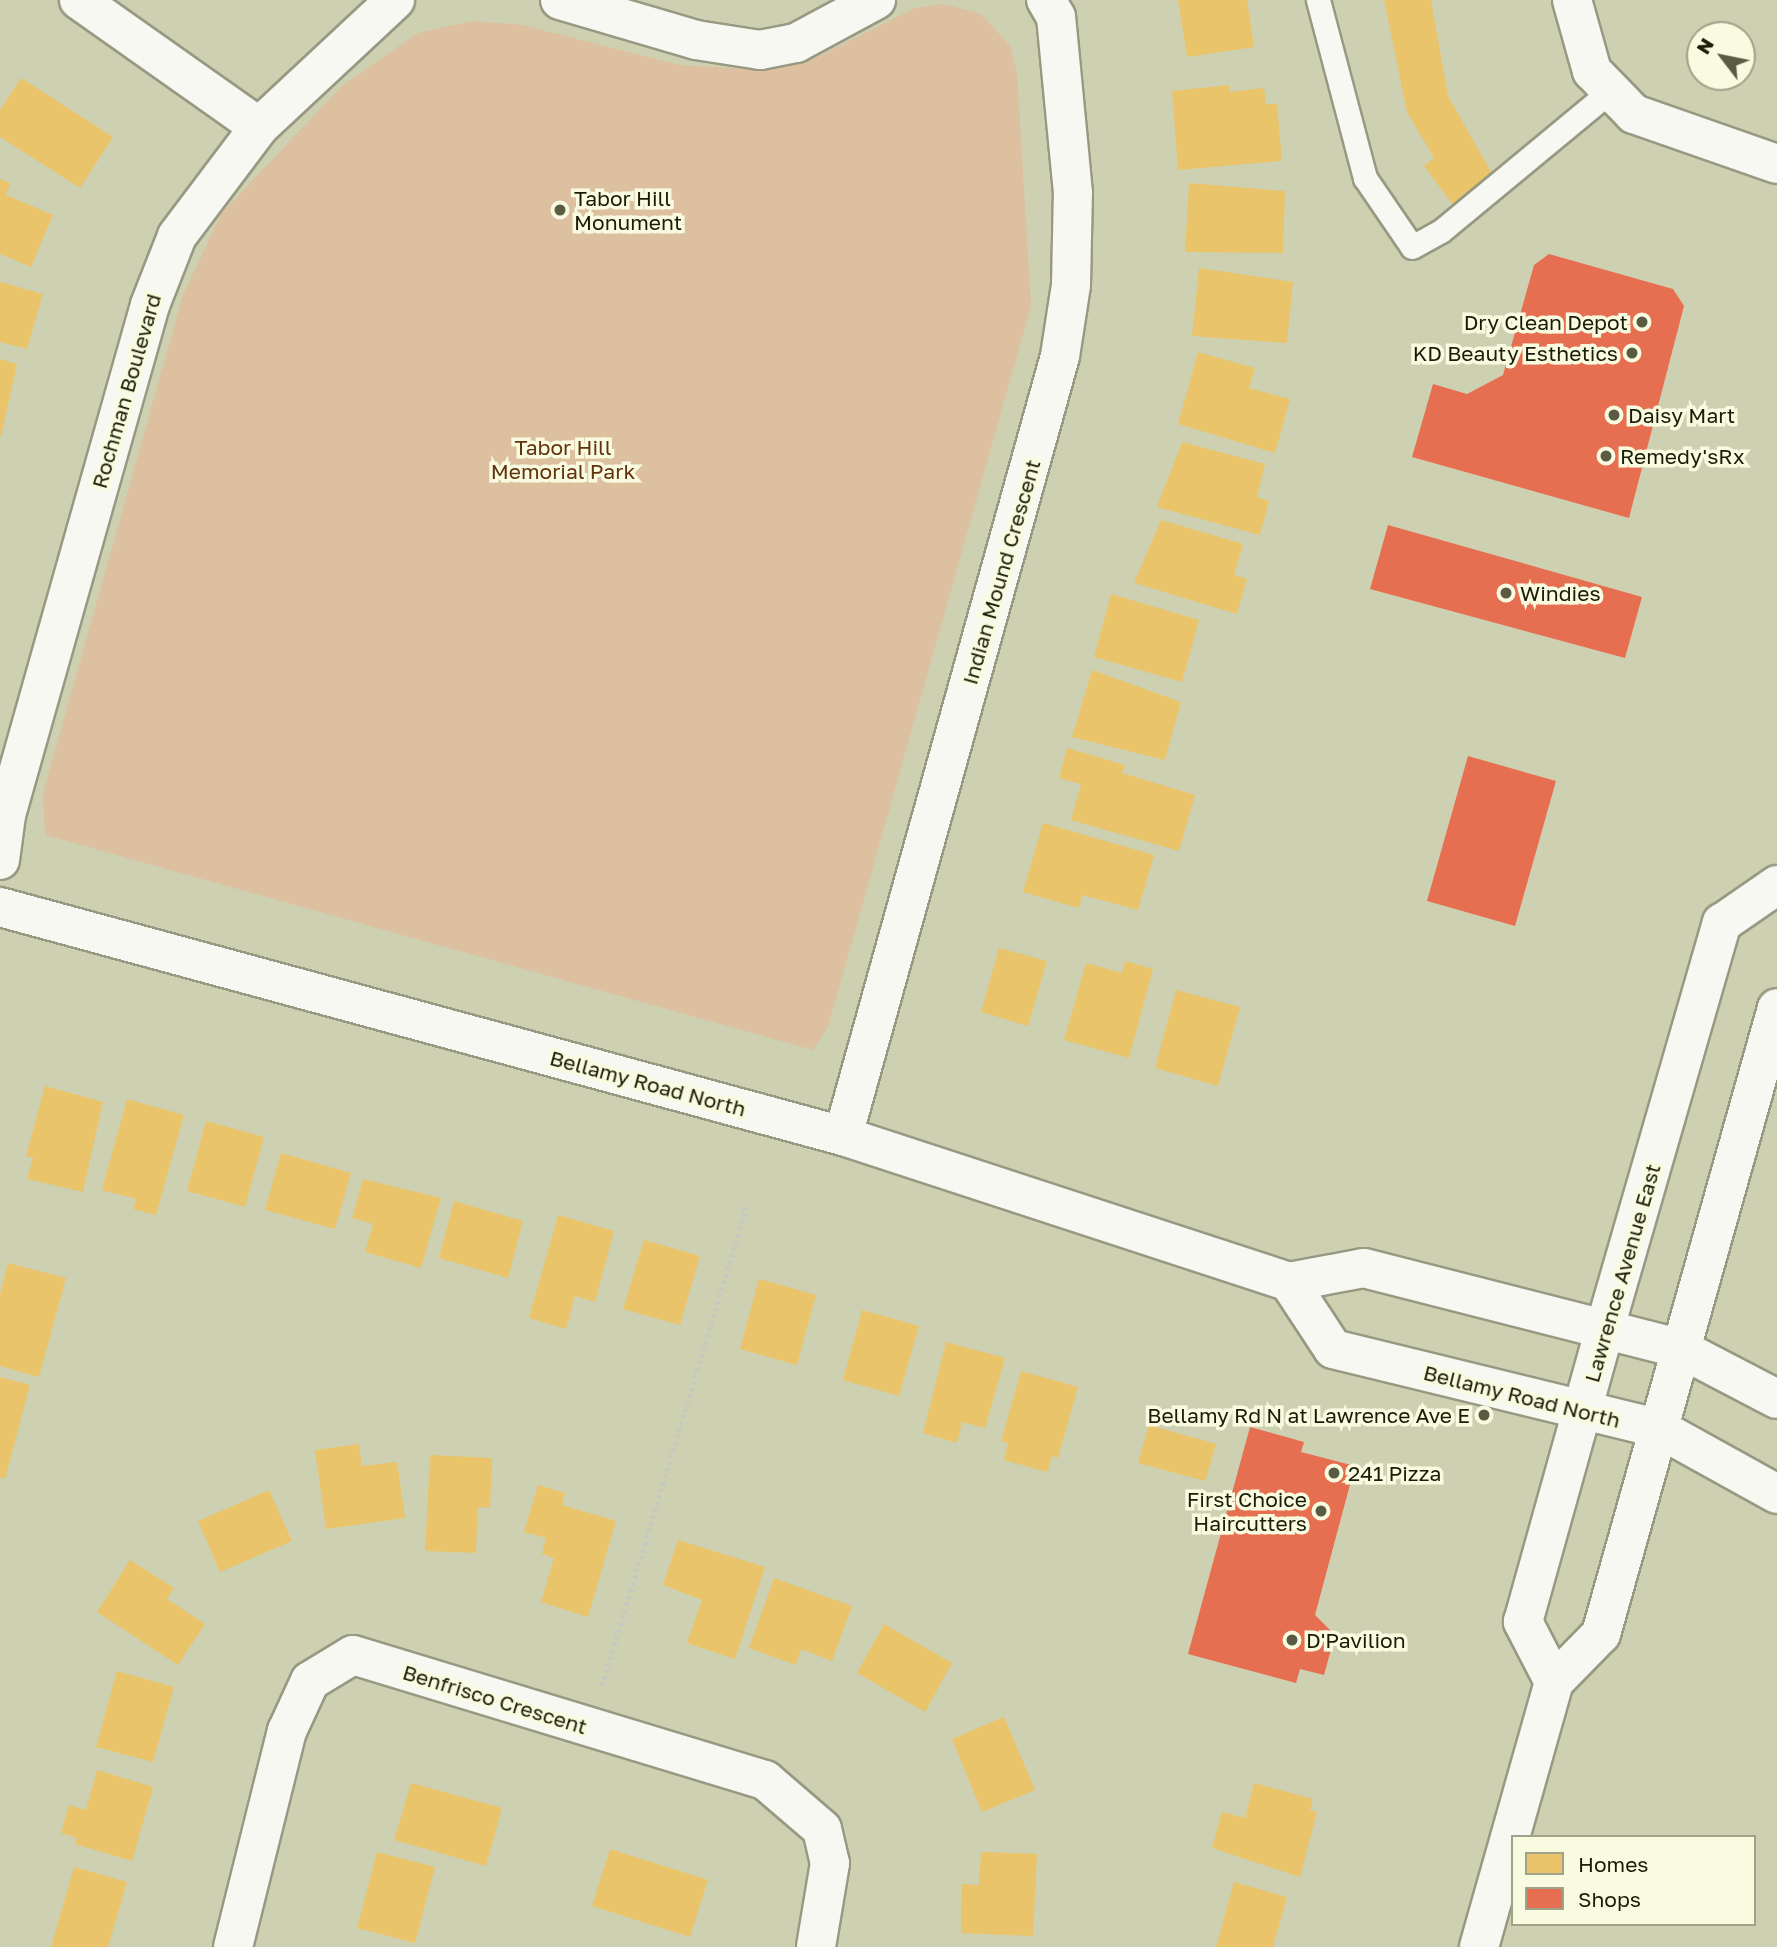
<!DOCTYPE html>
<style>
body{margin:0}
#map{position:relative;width:1777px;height:1947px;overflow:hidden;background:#ced0b2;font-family:"Golos Text",sans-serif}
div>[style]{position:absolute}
.green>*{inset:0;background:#dcc0a0}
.homes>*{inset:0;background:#e9c46a}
.shops>*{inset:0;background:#e76f51}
.path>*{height:4.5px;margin-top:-2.25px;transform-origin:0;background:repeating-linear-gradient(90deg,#c7c8bf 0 3.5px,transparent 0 7px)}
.roads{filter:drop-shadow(2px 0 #989982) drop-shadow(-2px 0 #989982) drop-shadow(0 2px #989982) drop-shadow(0 -2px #989982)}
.lane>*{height:23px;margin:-11.5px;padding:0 11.5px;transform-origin:11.5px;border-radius:11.5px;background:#f8f8f3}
.street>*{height:38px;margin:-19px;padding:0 19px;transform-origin:19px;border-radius:19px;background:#f8f8f3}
.secondary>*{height:38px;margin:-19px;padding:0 19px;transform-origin:19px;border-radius:19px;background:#f8f8f3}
.dots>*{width:19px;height:19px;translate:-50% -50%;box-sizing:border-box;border:4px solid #f8fbdf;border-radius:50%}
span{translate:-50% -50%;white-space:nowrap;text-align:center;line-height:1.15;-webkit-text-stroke:7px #f8fbdf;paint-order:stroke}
.poi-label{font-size:21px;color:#1b1c07}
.left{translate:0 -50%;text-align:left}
.right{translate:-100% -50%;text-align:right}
.street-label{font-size:21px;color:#1b1c07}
.park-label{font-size:21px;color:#62310d}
.legend{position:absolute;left:1511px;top:1835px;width:245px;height:91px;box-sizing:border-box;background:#f8fbdf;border:2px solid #a0a289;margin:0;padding:9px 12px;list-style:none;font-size:21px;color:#1b1c07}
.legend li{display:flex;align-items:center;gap:14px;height:35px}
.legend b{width:35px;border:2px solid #a0a289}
.north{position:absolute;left:1686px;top:21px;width:70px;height:70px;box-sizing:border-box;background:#f8fbdf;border:2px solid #a0a289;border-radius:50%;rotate:302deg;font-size:19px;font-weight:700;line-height:28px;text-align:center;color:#1b1c07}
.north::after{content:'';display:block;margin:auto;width:24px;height:32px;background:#5a5b43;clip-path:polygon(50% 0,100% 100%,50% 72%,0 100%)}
</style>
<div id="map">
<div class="green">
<div style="clip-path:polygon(944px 4px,981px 14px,1010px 46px,1017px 72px,1031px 306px,828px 1027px,813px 1050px,45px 835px,43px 793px,183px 295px,221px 214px,343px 85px,418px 33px,473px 21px,522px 25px,680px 65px,748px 69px,813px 59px,915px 8px)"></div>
</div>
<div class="homes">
<div style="clip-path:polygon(1178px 0,1247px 0,1254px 47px,1187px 57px)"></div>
<div style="clip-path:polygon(1384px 0,1431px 0,1448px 96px,1495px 179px,1456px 209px,1424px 166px,1434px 158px,1407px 112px)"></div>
<div style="clip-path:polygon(21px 78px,113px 137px,80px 188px,0 137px,0 110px)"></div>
<div style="clip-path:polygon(1229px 85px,1230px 92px,1264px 88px,1266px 104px,1277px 104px,1282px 161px,1178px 170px,1172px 91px)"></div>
<div style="clip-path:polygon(0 179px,10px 183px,6px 195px,53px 215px,31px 267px,0 254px)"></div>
<div style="clip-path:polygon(1189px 183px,1285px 191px,1283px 253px,1185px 252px)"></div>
<div style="clip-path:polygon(1199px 268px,1293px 282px,1287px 343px,1192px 336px)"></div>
<div style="clip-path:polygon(0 282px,43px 294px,27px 349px,0 342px)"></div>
<div style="clip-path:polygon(1198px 352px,1255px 368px,1249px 388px,1290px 399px,1275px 453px,1178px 424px)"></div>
<div style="clip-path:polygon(0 359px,17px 364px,1px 436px,0 436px)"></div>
<div style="clip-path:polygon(1182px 442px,1265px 464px,1257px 497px,1269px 501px,1260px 535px,1157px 507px)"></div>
<div style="clip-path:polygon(1161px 520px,1243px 544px,1234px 575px,1247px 579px,1237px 614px,1134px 583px)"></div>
<div style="clip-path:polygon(1111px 594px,1199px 620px,1182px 682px,1094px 657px)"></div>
<div style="clip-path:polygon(1092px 670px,1181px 702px,1165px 760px,1072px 737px)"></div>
<div style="clip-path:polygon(1067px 748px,1125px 765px,1122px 773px,1195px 795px,1179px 851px,1071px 820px,1081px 784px,1059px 778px)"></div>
<div style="clip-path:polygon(1043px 823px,1154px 855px,1138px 910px,1082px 895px,1079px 908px,1023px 892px)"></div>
<div style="clip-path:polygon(999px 948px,1047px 961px,1028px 1026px,981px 1012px)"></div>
<div style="clip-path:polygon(1125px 961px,1153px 969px,1129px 1058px,1064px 1040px,1086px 963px,1122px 973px)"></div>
<div style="clip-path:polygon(1176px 990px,1240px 1007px,1218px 1086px,1155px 1068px)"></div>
<div style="clip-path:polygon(45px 1086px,103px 1102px,83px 1192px,27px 1179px,33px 1158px,26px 1156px)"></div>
<div style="clip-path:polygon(127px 1099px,184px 1115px,156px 1215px,133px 1209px,136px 1199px,102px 1190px)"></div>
<div style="clip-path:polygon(206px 1121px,264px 1137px,245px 1207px,187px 1191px)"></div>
<div style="clip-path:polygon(281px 1153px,351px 1173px,335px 1229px,265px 1210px)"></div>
<div style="clip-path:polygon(363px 1179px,441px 1198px,421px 1268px,365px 1252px,373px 1224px,352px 1218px)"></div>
<div style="clip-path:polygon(454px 1201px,523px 1221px,508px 1278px,439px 1258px)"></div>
<div style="clip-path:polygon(558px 1215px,614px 1231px,595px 1302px,575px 1296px,566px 1329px,529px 1318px)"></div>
<div style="clip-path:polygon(644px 1240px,700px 1256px,680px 1325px,623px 1309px)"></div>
<div style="clip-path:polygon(8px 1263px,66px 1278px,39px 1377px,0 1366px,0 1294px)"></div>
<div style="clip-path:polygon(759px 1279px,816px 1295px,797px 1365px,740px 1349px)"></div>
<div style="clip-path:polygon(862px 1310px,919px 1326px,899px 1396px,843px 1380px)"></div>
<div style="clip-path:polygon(946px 1342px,1005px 1358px,985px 1428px,962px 1422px,957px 1443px,923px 1433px)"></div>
<div style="clip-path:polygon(1021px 1371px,1078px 1387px,1058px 1458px,1052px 1456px,1047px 1472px,1004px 1460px,1008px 1443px,1001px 1441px)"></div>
<div style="clip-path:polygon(0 1377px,30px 1385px,5px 1479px,0 1477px)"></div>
<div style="clip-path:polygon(1149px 1425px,1216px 1444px,1205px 1481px,1138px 1463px)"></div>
<div style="clip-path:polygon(359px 1444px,362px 1466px,397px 1462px,405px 1518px,326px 1529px,315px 1450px)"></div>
<div style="clip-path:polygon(430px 1455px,492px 1458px,490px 1508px,478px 1507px,476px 1553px,425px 1551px)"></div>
<div style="clip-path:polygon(538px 1485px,565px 1493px,562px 1505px,616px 1521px,588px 1617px,541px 1602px,554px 1558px,542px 1554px,546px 1538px,524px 1532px)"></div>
<div style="clip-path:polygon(269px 1490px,292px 1541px,220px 1572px,198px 1521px)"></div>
<div style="clip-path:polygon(678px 1540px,765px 1567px,735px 1659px,687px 1643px,702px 1600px,663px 1585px)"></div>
<div style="clip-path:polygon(130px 1560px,174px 1588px,167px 1599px,205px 1624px,178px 1665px,97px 1612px)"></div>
<div style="clip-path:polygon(774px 1578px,852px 1606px,832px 1661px,801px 1649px,796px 1665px,749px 1648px)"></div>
<div style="clip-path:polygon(884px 1624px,952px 1663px,925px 1712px,857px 1673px)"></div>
<div style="clip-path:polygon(117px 1671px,174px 1687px,153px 1762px,96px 1747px)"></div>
<div style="clip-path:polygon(1004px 1717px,1035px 1790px,982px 1812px,952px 1739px)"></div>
<div style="clip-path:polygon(97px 1770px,153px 1787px,132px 1861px,75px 1844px,77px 1838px,61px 1833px,69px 1805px,86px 1810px)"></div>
<div style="clip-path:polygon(411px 1783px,502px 1808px,486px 1866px,394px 1840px)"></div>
<div style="clip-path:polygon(1254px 1783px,1313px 1799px,1310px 1810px,1317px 1812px,1300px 1877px,1212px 1848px,1222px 1812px,1245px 1818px)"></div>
<div style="clip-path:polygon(610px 1849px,708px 1880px,690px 1937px,592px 1906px)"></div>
<div style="clip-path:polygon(377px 1852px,435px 1867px,415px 1943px,357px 1928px)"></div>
<div style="clip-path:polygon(981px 1852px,1037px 1854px,1033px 1936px,961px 1933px,962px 1884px,979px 1885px)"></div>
<div style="clip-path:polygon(74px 1867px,127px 1882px,108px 1947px,51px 1947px)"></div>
<div style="clip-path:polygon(1234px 1882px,1287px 1897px,1273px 1947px,1216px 1947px)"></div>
</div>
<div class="shops">
<div style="clip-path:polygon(1549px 254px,1673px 289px,1684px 306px,1629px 518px,1412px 457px,1433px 384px,1467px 394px,1503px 375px,1534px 265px)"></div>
<div style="clip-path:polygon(1388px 525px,1642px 597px,1625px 658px,1370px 589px)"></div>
<div style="clip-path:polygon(1468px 756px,1556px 781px,1515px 926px,1427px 901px)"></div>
<div style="clip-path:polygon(1250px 1427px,1304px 1442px,1301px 1452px,1355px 1466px,1315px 1615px,1335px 1635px,1324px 1675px,1300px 1669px,1296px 1683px,1188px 1654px)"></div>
</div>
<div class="path">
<div style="left:602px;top:1686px;width:503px;rotate:-73.26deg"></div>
</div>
<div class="roads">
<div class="lane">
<div style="left:1318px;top:0;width:184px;rotate:75.2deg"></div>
<div style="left:1365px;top:178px;width:83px;rotate:55.7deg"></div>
<div style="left:1412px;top:247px;width:33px;rotate:-29deg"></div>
<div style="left:1441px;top:231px;width:219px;rotate:-39.6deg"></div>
</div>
<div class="street">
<div style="left:79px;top:0;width:220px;rotate:35.2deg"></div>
<div style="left:560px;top:0;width:142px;rotate:16.4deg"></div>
<div style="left:696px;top:40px;width:65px;rotate:8.9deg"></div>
<div style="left:760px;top:50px;width:37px;rotate:-11deg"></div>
<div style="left:796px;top:43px;width:91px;rotate:-28.3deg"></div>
<div style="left:0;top:860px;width:45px;rotate:-82.4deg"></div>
<div style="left:6px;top:815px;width:530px;rotate:-74.23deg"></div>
<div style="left:150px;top:305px;width:74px;rotate:-68.6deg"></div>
<div style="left:177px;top:236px;width:136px;rotate:-53deg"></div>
<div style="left:259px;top:127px;width:186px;rotate:-43deg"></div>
<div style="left:843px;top:1136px;width:810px;rotate:-74.45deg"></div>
<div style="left:1060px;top:356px;width:72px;rotate:-81.2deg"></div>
<div style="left:1071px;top:285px;width:92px;rotate:-88.8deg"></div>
<div style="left:1073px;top:193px;width:177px;rotate:-95.5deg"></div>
<div style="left:1056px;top:17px;width:20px;rotate:-120deg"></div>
<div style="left:233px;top:1947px;width:223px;rotate:-76deg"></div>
<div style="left:287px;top:1731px;width:55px;rotate:-65.3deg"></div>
<div style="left:310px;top:1681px;width:50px;rotate:-31.2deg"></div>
<div style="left:353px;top:1655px;width:431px;rotate:16.9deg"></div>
<div style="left:765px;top:1780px;width:75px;rotate:40.7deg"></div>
<div style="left:822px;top:1829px;width:35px;rotate:77deg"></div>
<div style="left:830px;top:1863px;width:85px;rotate:99.5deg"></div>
</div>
<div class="secondary">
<div style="left:1572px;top:0;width:74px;rotate:74.3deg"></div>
<div style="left:1592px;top:71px;width:60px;rotate:45.7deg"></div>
<div style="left:1634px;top:114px;width:151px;rotate:19.3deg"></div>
<div style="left:0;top:907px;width:874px;rotate:15.2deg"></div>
<div style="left:843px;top:1136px;width:469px;rotate:18.1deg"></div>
<div style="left:1289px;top:1282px;width:76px;rotate:-10.6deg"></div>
<div style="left:1364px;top:1268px;width:325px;rotate:14.3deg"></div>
<div style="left:1679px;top:1348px;width:110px;rotate:27.5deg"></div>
<div style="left:1289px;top:1282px;width:80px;rotate:56.7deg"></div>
<div style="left:1333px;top:1349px;width:334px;rotate:13.7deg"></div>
<div style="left:1658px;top:1428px;width:136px;rotate:29deg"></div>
<div style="left:1554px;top:1682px;width:68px;rotate:-117.3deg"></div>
<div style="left:1523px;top:1622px;width:302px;rotate:-74.4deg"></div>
<div style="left:1604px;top:1331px;width:425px;rotate:-73.9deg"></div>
<div style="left:1722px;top:923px;width:67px;rotate:-34.6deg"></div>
<div style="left:1479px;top:1947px;width:275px;rotate:-74.2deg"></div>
<div style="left:1554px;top:1682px;width:67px;rotate:-45.6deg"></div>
<div style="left:1601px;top:1634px;width:650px;rotate:-74.3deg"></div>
</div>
</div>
<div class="dots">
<div style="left:560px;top:210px;background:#5a5b43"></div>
<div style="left:1642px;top:322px;background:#5a5b43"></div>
<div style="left:1632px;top:353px;background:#5a5b43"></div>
<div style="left:1614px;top:415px;background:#5a5b43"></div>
<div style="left:1606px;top:456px;background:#5a5b43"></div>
<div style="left:1506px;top:593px;background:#5a5b43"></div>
<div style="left:1484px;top:1415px;background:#5a5b43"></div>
<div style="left:1334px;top:1473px;background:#5a5b43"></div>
<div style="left:1321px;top:1511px;background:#5a5b43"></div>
<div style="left:1292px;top:1640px;background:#5a5b43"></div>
</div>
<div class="poi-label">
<span class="left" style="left:574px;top:210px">Tabor Hill<br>Monument</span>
<span class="right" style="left:1628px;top:322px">Dry Clean Depot</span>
<span class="right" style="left:1618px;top:353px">KD Beauty Esthetics</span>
<span class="left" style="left:1628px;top:415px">Daisy Mart</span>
<span class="left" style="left:1620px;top:456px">Remedy'sRx</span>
<span class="left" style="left:1520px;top:593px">Windies</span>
<span class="right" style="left:1470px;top:1415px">Bellamy Rd N at Lawrence Ave E</span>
<span class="left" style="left:1348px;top:1473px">241 Pizza</span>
<span class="right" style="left:1307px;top:1511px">First Choice<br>Haircutters</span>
<span class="left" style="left:1306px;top:1640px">D'Pavilion</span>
</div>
<div class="street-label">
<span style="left:126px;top:391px;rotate:-74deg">Rochman Boulevard</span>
<span style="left:1001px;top:572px;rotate:-74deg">Indian Mound Crescent</span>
<span style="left:648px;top:1083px;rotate:15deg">Bellamy Road North</span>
<span style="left:1622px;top:1273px;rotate:-74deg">Lawrence Avenue East</span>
<span style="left:1522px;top:1396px;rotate:14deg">Bellamy Road North</span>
<span style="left:495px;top:1699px;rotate:17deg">Benfrisco Crescent</span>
</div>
<div class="park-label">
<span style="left:563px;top:459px">Tabor Hill<br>Memorial Park</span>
</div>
<ul class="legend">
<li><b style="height:19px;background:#e9c46a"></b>Homes</li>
<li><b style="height:19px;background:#e76f51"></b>Shops</li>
</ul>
<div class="north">N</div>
</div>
